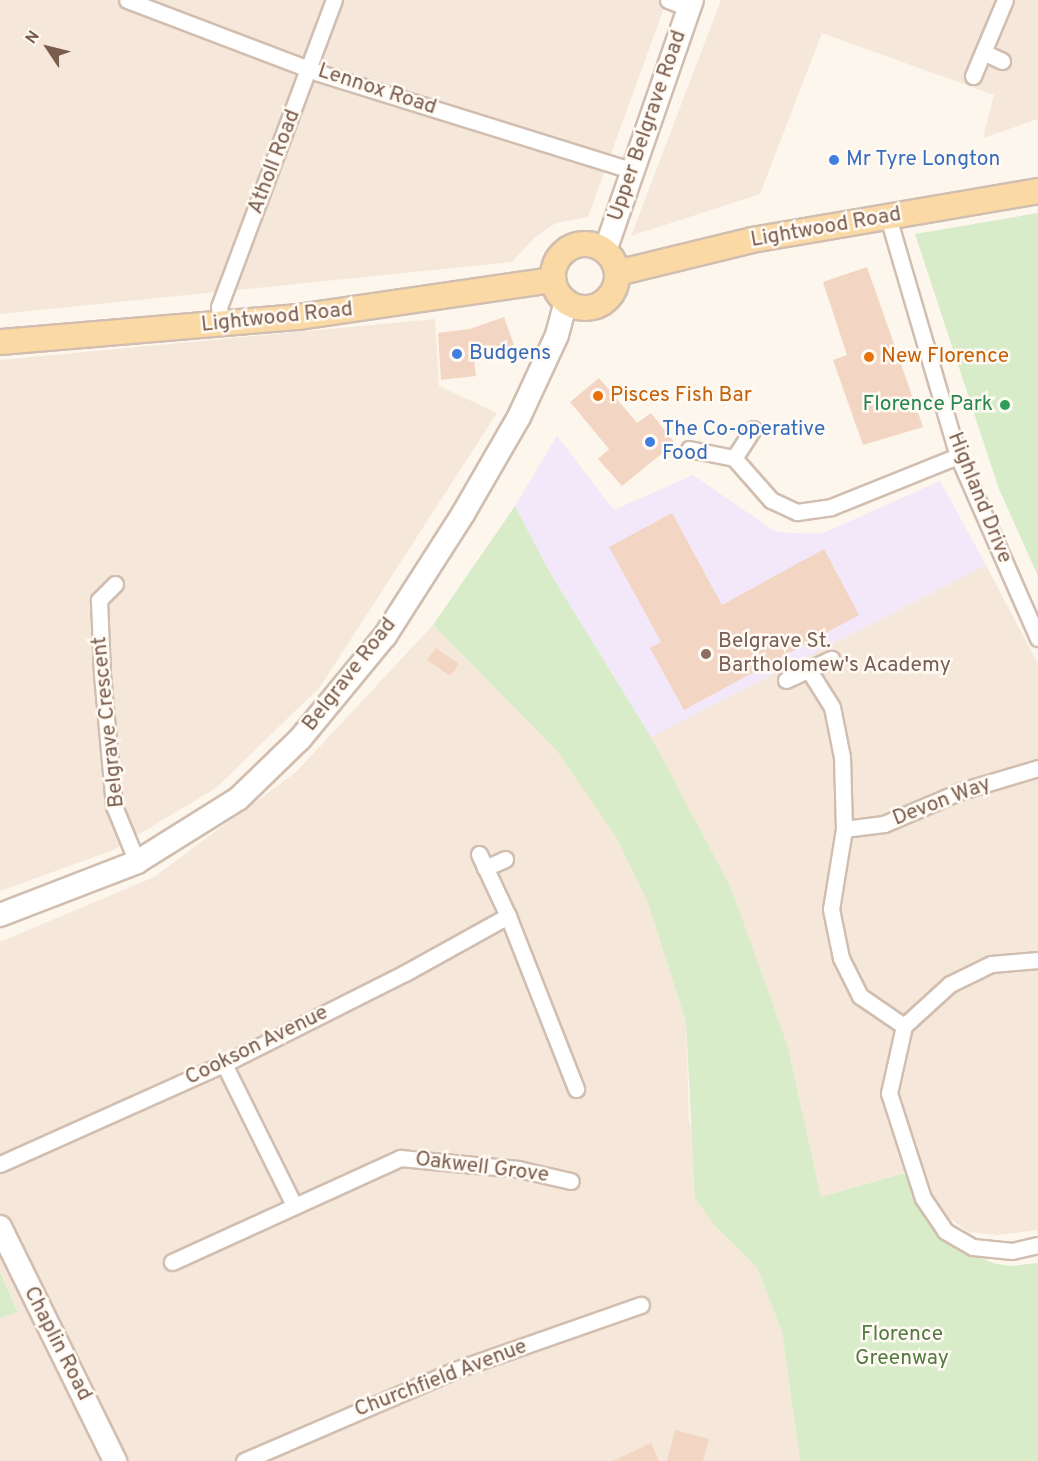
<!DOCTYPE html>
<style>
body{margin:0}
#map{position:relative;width:1038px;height:1461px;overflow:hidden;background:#fdf6ec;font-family:Overpass,sans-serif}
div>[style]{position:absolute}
.residential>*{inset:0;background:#f5e8da}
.education>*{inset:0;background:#f3e8fa}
.green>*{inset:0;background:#d8ecc9}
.building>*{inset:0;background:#f3d5c3}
.roads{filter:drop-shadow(2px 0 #d1beb0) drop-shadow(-2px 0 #d1beb0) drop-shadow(0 2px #d1beb0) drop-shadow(0 -2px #d1beb0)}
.street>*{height:15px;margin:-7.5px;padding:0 7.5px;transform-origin:7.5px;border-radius:7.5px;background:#fff}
.secondary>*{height:22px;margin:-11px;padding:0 11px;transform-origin:11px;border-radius:11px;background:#fff}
.primary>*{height:24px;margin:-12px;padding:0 12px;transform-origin:12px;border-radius:12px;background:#fbd9a5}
.primary>.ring{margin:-12px;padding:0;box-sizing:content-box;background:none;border:24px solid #fbd9a5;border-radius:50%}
.dots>*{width:16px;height:16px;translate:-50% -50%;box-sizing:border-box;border:3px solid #fffaf3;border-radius:50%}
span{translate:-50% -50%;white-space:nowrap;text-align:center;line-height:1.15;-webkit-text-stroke:5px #fffaf3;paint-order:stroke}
.street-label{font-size:21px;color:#7a5c4d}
.shop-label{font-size:21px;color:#366cbe}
.left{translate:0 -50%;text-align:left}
.food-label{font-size:21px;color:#c56008}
.leisure-label{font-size:21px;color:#27864d}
.right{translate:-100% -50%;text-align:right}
.education-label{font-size:21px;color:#785e54}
.park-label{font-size:21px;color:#537a41}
.north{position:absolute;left:18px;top:18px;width:60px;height:60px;-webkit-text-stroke:4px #fffaf3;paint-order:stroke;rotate:305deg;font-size:16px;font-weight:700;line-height:24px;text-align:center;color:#7a5c4d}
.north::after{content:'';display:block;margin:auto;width:21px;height:27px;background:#7a5c4d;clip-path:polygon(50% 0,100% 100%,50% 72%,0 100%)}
</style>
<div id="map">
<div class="residential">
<div style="clip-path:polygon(0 0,667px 0,588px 217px,556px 223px,535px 237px,512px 262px,0 314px)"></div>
<div style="clip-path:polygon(721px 0,1038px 0,1038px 119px,983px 138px,994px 95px,822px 33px,760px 194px,631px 236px)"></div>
<div style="clip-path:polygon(435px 319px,439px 386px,497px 413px,320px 687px,216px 788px,111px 851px,0 891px,0 360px)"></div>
<div style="clip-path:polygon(986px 565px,1038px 664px,1038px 1230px,998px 1235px,969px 1232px,947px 1217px,933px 1197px,923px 1167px,821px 1197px,788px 1047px,651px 737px)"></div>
<div style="clip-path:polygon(433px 625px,557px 751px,616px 837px,648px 903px,686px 1022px,689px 1119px,715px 1226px,757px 1266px,782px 1332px,800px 1461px,0 1461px,0 1318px,18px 1311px,0 1272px,0 942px,154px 877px,296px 772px)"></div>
</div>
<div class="education">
<div style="clip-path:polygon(557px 436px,614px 510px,693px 475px,776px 532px,821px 534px,940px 481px,986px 565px,651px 737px,549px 571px,515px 506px)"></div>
</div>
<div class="green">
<div style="clip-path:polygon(1038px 213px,1038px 576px,999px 489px,915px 234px)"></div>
<div style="clip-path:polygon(515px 506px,549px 571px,651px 737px,731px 888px,788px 1047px,821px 1197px,904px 1173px,926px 1219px,948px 1242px,993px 1263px,1010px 1266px,1038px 1263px,1038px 1461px,800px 1461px,782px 1332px,757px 1267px,715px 1226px,695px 1198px,686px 1022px,648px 903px,616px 837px,557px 751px,433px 625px)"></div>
<div style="clip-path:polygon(0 1272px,18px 1312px,0 1318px)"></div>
</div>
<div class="building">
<div style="clip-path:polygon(867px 267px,923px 427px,863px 445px,833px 360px,847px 355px,823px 282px)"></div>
<div style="clip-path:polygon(504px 317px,514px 345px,474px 359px,476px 376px,441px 380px,438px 333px,470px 329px)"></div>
<div style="clip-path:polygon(599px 378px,637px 423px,651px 413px,675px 443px,622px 486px,598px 459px,609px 449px,570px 402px)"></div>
<div style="clip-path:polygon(672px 513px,722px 605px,824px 549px,859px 615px,684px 710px,650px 648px,661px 642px,609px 547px)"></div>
<div style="clip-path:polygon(436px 648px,459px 664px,450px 676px,427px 660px)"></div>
<div style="clip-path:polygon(675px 1430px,709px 1439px,703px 1461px,667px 1461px)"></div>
<div style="clip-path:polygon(651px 1443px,659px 1461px,613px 1461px)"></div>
</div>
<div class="roads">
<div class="street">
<div style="left:127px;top:0;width:205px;rotate:20.8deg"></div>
<div style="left:319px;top:73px;width:326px;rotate:17.3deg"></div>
<div style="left:668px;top:0;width:22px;rotate:21deg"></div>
<div style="left:983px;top:52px;width:21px;rotate:25deg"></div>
<div style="left:973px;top:76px;width:82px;rotate:-67.2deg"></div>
<div style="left:888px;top:217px;width:249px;rotate:73.7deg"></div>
<div style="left:958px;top:456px;width:199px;rotate:66.3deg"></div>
<div style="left:222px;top:324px;width:17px;rotate:-100deg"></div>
<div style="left:219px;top:307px;width:328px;rotate:-69.5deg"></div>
<div style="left:753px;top:429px;width:35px;rotate:123deg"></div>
<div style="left:734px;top:458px;width:56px;rotate:48.6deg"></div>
<div style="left:771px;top:500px;width:29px;rotate:25deg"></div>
<div style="left:797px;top:512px;width:34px;rotate:-8deg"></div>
<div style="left:831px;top:507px;width:137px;rotate:-21.9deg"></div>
<div style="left:689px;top:449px;width:46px;rotate:11.3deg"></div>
<div style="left:115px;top:584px;width:23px;rotate:135deg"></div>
<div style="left:99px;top:600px;width:74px;rotate:87.7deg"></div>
<div style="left:102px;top:674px;width:133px;rotate:84.8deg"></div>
<div style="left:114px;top:806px;width:61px;rotate:67.7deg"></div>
<div style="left:810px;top:672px;width:41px;rotate:57.8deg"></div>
<div style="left:832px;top:707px;width:51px;rotate:78.7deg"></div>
<div style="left:842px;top:757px;width:72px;rotate:88.4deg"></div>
<div style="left:844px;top:829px;width:81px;rotate:99.2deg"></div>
<div style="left:831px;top:909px;width:50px;rotate:78.5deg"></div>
<div style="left:841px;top:958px;width:42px;rotate:63.4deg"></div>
<div style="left:860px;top:996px;width:53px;rotate:34.3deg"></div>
<div style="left:786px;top:680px;width:50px;rotate:-25deg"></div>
<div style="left:844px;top:829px;width:40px;rotate:-7.1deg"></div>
<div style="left:884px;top:824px;width:84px;rotate:-23.2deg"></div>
<div style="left:961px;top:791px;width:80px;rotate:-16.6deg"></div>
<div style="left:479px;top:854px;width:68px;rotate:64.9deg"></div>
<div style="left:508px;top:916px;width:186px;rotate:68.5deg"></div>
<div style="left:485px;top:868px;width:22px;rotate:-24deg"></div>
<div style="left:1038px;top:960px;width:47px;rotate:175.1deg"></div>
<div style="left:991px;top:964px;width:46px;rotate:154deg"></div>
<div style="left:950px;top:984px;width:62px;rotate:137.6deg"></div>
<div style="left:904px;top:1026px;width:69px;rotate:102.6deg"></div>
<div style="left:889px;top:1093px;width:110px;rotate:72.1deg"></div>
<div style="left:923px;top:1198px;width:40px;rotate:56deg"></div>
<div style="left:945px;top:1231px;width:32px;rotate:30deg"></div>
<div style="left:973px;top:1247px;width:39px;rotate:6deg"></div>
<div style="left:1012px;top:1251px;width:27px;rotate:-13deg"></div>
<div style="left:224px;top:1064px;width:155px;rotate:63.6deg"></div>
<div style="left:0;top:1164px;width:245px;rotate:-24.1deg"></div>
<div style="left:224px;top:1064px;width:203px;rotate:-26.7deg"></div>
<div style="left:405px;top:973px;width:118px;rotate:-29deg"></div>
<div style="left:172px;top:1262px;width:251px;rotate:-24.5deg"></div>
<div style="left:400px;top:1158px;width:119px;rotate:5.3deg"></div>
<div style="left:518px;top:1169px;width:54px;rotate:12.8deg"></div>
<div style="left:244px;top:1461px;width:230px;rotate:-23.3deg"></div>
<div style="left:455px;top:1370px;width:197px;rotate:-19.3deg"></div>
</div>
<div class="secondary">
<div style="left:605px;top:251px;width:266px;rotate:-70.9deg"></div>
<div style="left:0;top:915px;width:147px;rotate:-21.1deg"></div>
<div style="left:137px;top:862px;width:119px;rotate:-32deg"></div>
<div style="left:238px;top:799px;width:86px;rotate:-44.1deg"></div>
<div style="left:300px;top:739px;width:134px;rotate:-50.5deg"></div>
<div style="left:385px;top:636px;width:145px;rotate:-57.4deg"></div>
<div style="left:463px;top:514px;width:112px;rotate:-60deg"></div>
<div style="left:519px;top:417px;width:90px;rotate:-65.1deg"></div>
<div style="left:557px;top:335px;width:34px;rotate:-75deg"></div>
<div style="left:0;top:1227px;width:261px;rotate:63.8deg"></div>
</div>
<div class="primary">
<div class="ring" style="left:553px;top:244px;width:40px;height:40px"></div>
<div style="left:617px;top:273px;width:139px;rotate:-13.7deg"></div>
<div style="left:752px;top:240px;width:290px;rotate:-9.7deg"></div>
<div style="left:0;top:342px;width:300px;rotate:-4.8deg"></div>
<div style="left:299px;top:317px;width:257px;rotate:-8.3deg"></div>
</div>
</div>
<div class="dots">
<div style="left:834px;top:160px;background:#3f7fe0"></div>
<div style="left:457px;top:354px;background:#3f7fe0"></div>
<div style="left:869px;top:357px;background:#e8710a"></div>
<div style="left:598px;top:396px;background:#e8710a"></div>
<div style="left:1005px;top:405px;background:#2e9e5b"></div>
<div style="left:650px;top:442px;background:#3f7fe0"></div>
<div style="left:706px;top:654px;background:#8d6e63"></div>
</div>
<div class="street-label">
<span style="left:377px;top:90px;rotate:18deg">Lennox Road</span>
<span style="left:648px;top:126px;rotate:-71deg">Upper Belgrave Road</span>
<span style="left:275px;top:162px;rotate:-69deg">Atholl Road</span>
<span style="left:826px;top:228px;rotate:-10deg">Lightwood Road</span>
<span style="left:277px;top:318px;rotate:-6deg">Lightwood Road</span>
<span style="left:979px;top:498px;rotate:68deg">Highland Drive</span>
<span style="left:350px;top:675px;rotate:-52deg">Belgrave Road</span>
<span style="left:109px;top:722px;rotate:-96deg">Belgrave Crescent</span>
<span style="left:942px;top:802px;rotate:-21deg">Devon Way</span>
<span style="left:257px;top:1046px;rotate:-26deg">Cookson Avenue</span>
<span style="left:482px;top:1168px;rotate:7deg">Oakwell Grove</span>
<span style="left:57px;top:1344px;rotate:63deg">Chaplin Road</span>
<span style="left:441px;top:1379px;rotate:-21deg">Churchfield Avenue</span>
</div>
<div class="shop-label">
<span class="left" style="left:846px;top:160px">Mr Tyre Longton</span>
<span class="left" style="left:469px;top:354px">Budgens</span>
<span class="left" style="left:662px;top:442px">The Co-operative<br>Food</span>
</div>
<div class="food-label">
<span class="left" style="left:881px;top:357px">New Florence</span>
<span class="left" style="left:610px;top:396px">Pisces Fish Bar</span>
</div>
<div class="leisure-label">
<span class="right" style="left:993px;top:405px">Florence Park</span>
</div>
<div class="education-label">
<span class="left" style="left:718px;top:654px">Belgrave St.<br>Bartholomew's Academy</span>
</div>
<div class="park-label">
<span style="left:902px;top:1347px">Florence<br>Greenway</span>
</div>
<div class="north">N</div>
</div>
